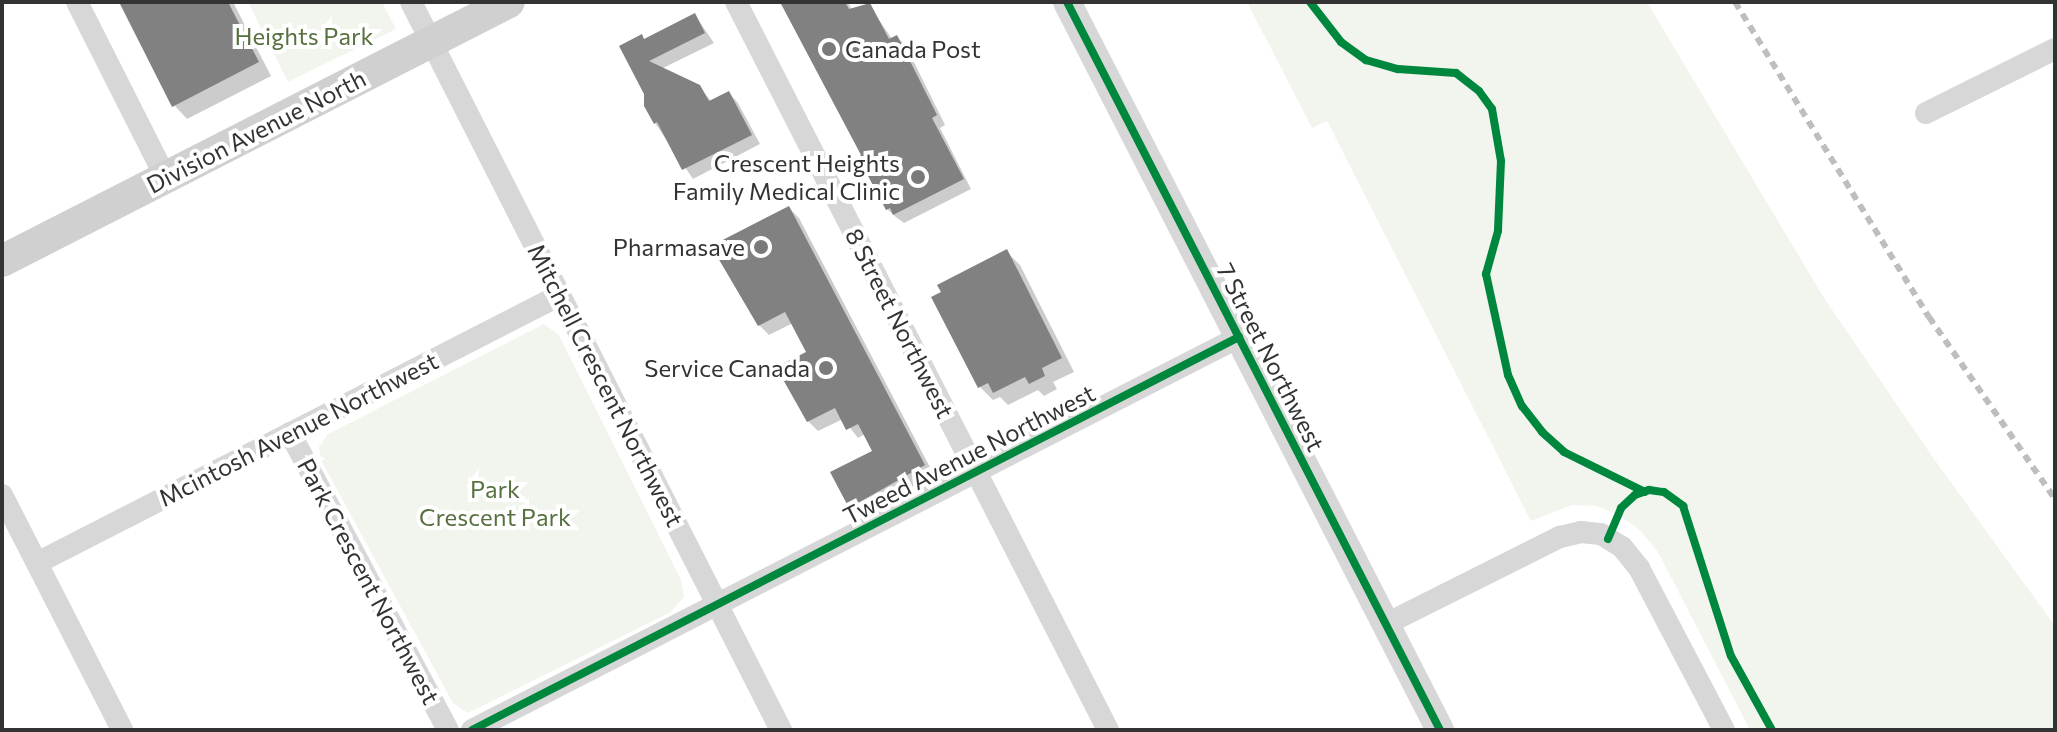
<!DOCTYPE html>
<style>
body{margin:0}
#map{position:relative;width:2057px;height:732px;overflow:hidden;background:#fff;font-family:Commissioner,sans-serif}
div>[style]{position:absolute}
.green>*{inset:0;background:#f1f5ed}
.shadow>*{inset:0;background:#0003}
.building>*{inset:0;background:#818181}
.minor>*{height:22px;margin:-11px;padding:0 11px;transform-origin:11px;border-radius:11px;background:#d7d7d7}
.tertiary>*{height:28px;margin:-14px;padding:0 14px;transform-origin:14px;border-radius:14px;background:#d7d7d7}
.secondary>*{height:32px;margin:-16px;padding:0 16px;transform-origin:16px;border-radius:16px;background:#d0d0d0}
.rail>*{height:6px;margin-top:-3px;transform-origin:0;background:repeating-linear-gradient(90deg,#bebebe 0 8px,transparent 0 14px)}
.cycleway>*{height:8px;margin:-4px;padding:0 4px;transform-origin:4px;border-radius:4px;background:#00873e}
.dots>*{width:22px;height:22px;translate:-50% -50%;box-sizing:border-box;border:4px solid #fff;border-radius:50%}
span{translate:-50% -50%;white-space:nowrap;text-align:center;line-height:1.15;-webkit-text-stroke:8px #fff;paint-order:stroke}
.park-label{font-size:24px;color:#56703f}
.poi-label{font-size:24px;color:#333}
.left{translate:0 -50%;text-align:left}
.right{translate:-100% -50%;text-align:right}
.street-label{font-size:24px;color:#333}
.frame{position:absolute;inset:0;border:4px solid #333;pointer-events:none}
</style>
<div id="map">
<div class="green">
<div style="clip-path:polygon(248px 2px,382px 2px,396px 29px,288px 82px)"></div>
<div style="clip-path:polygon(1247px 2px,1647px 2px,1824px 298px,1934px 459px,2055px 626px,2055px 730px,1750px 730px,1658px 552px,1640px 530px,1619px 515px,1596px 506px,1572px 505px,1531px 521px,1327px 121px,1312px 128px)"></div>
<div style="clip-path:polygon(544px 324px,559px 335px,681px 580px,684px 597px,671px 612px,468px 713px,453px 703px,322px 462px,319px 447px,328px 434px)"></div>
</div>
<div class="shadow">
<div style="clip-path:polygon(121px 2px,233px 2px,271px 76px,187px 119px,174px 105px)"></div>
<div style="clip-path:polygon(782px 2px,848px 2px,852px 10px,869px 5px,892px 39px,897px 37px,906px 46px,945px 125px,940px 128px,971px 189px,904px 223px,897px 218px,887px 209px,864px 156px)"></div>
<div style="clip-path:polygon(695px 15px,714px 43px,661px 69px,699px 87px,712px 102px,729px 93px,738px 103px,760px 144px,693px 179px,655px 123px,646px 41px)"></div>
<div style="clip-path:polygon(789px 208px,799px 218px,934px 475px,860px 517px,850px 507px,874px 452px,865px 434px,858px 438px,843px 419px,818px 431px,808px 421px,779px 368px,809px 353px,793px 323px,769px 335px,759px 325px)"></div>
<div style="clip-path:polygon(1007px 252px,1020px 265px,1074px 372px,1053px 382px,1057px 389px,1044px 396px,1038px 390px,1008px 405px,1000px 397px,993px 400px,980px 387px)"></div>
</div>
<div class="building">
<div style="clip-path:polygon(119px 2px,228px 2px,259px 62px,172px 107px)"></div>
<div style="clip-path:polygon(780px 2px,845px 2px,849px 9px,870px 3px,889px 39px,897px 35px,937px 115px,932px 118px,964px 179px,893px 215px,890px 208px,886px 210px,858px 157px,861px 155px)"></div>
<div style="clip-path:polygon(695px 13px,705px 33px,649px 61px,700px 85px,709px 101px,729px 91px,752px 135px,682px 170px,657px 122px,654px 124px,644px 106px,644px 94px,619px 46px,642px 34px,644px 39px)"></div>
<div style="clip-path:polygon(789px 206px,925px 465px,849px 508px,830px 472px,872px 451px,858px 424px,846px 430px,835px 408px,807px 422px,776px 367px,806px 352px,785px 312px,758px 326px,711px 246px)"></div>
<div style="clip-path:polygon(1007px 249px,1062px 358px,1042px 368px,1045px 376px,1029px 384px,1025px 377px,993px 393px,988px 383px,978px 388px,931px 297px,941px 292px,937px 285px)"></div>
</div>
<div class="minor">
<div style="left:77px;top:2px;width:197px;rotate:63.2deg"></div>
<div style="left:411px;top:2px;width:817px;rotate:63.06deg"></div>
<div style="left:736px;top:2px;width:818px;rotate:62.93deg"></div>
<div style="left:1926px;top:113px;width:144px;rotate:-26.4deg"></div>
<div style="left:290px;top:433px;width:336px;rotate:62deg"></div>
<div style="left:2px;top:495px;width:264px;rotate:62.9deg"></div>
<div style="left:37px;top:563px;width:588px;rotate:-27.13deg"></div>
<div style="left:1386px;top:624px;width:195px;rotate:-26.6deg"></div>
<div style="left:1560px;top:537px;width:22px;rotate:-13deg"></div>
<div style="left:1581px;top:532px;width:20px;rotate:6deg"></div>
<div style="left:1601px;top:534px;width:25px;rotate:32deg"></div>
<div style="left:1622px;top:547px;width:27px;rotate:51deg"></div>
<div style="left:1639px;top:568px;width:183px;rotate:62.3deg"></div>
<div style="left:472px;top:730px;width:862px;rotate:-27.13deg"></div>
</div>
<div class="tertiary">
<div style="left:1067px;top:2px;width:818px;rotate:62.87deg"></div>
</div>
<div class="secondary">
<div style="left:2px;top:261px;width:569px;rotate:-27.06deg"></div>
</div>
<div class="rail">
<div style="left:1735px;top:2px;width:370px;rotate:58.4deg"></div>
<div style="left:1929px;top:317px;width:221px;rotate:55.3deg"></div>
</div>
<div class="cycleway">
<div style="left:1067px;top:2px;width:818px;rotate:62.87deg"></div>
<div style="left:1310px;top:2px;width:51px;rotate:52.2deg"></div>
<div style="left:1341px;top:42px;width:31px;rotate:36deg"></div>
<div style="left:1366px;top:60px;width:33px;rotate:16deg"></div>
<div style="left:1398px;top:69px;width:58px;rotate:3.9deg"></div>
<div style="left:1456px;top:73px;width:29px;rotate:38deg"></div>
<div style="left:1479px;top:91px;width:22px;rotate:54deg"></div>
<div style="left:1492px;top:109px;width:53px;rotate:80.2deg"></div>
<div style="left:1501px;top:161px;width:70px;rotate:92.5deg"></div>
<div style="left:1498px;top:231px;width:45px;rotate:105.6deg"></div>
<div style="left:1486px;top:274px;width:103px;rotate:77.7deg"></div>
<div style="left:1508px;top:375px;width:34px;rotate:66deg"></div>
<div style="left:1522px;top:406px;width:33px;rotate:52deg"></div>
<div style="left:1542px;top:432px;width:30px;rotate:42deg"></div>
<div style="left:1564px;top:452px;width:90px;rotate:26.3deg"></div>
<div style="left:1608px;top:539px;width:34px;rotate:-67deg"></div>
<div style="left:1621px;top:508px;width:19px;rotate:-43deg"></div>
<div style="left:1635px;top:495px;width:15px;rotate:-20deg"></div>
<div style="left:1649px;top:490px;width:15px;rotate:8deg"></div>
<div style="left:1664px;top:492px;width:24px;rotate:36deg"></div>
<div style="left:1683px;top:506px;width:157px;rotate:72.3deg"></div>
<div style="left:1731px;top:656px;width:85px;rotate:61deg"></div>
<div style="left:472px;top:730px;width:862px;rotate:-27.13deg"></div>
</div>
<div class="dots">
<div style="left:829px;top:49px;background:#7a7a7a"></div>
<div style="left:918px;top:177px;background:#7a7a7a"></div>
<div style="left:761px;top:247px;background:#7a7a7a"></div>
<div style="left:826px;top:368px;background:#7a7a7a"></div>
</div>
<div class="park-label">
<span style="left:304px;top:36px">Heights Park</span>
<span style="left:495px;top:503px">Park<br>Crescent Park</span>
</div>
<div class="poi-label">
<span class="left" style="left:845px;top:49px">Canada Post</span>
<span class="right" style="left:900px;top:177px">Crescent Heights<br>Family Medical Clinic</span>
<span class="right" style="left:745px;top:247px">Pharmasave</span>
<span class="right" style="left:810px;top:368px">Service Canada</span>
</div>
<div class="street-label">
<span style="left:256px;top:131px;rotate:-27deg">Division Avenue North</span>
<span style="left:900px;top:323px;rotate:63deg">8 Street Northwest</span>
<span style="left:1271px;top:357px;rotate:63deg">7 Street Northwest</span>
<span style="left:606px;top:385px;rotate:63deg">Mitchell Crescent Northwest</span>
<span style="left:298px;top:429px;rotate:-27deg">Mcintosh Avenue Northwest</span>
<span style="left:969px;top:454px;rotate:-27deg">Tweed Avenue Northwest</span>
<span style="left:369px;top:581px;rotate:62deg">Park Crescent Northwest</span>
</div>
<div class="frame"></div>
</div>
